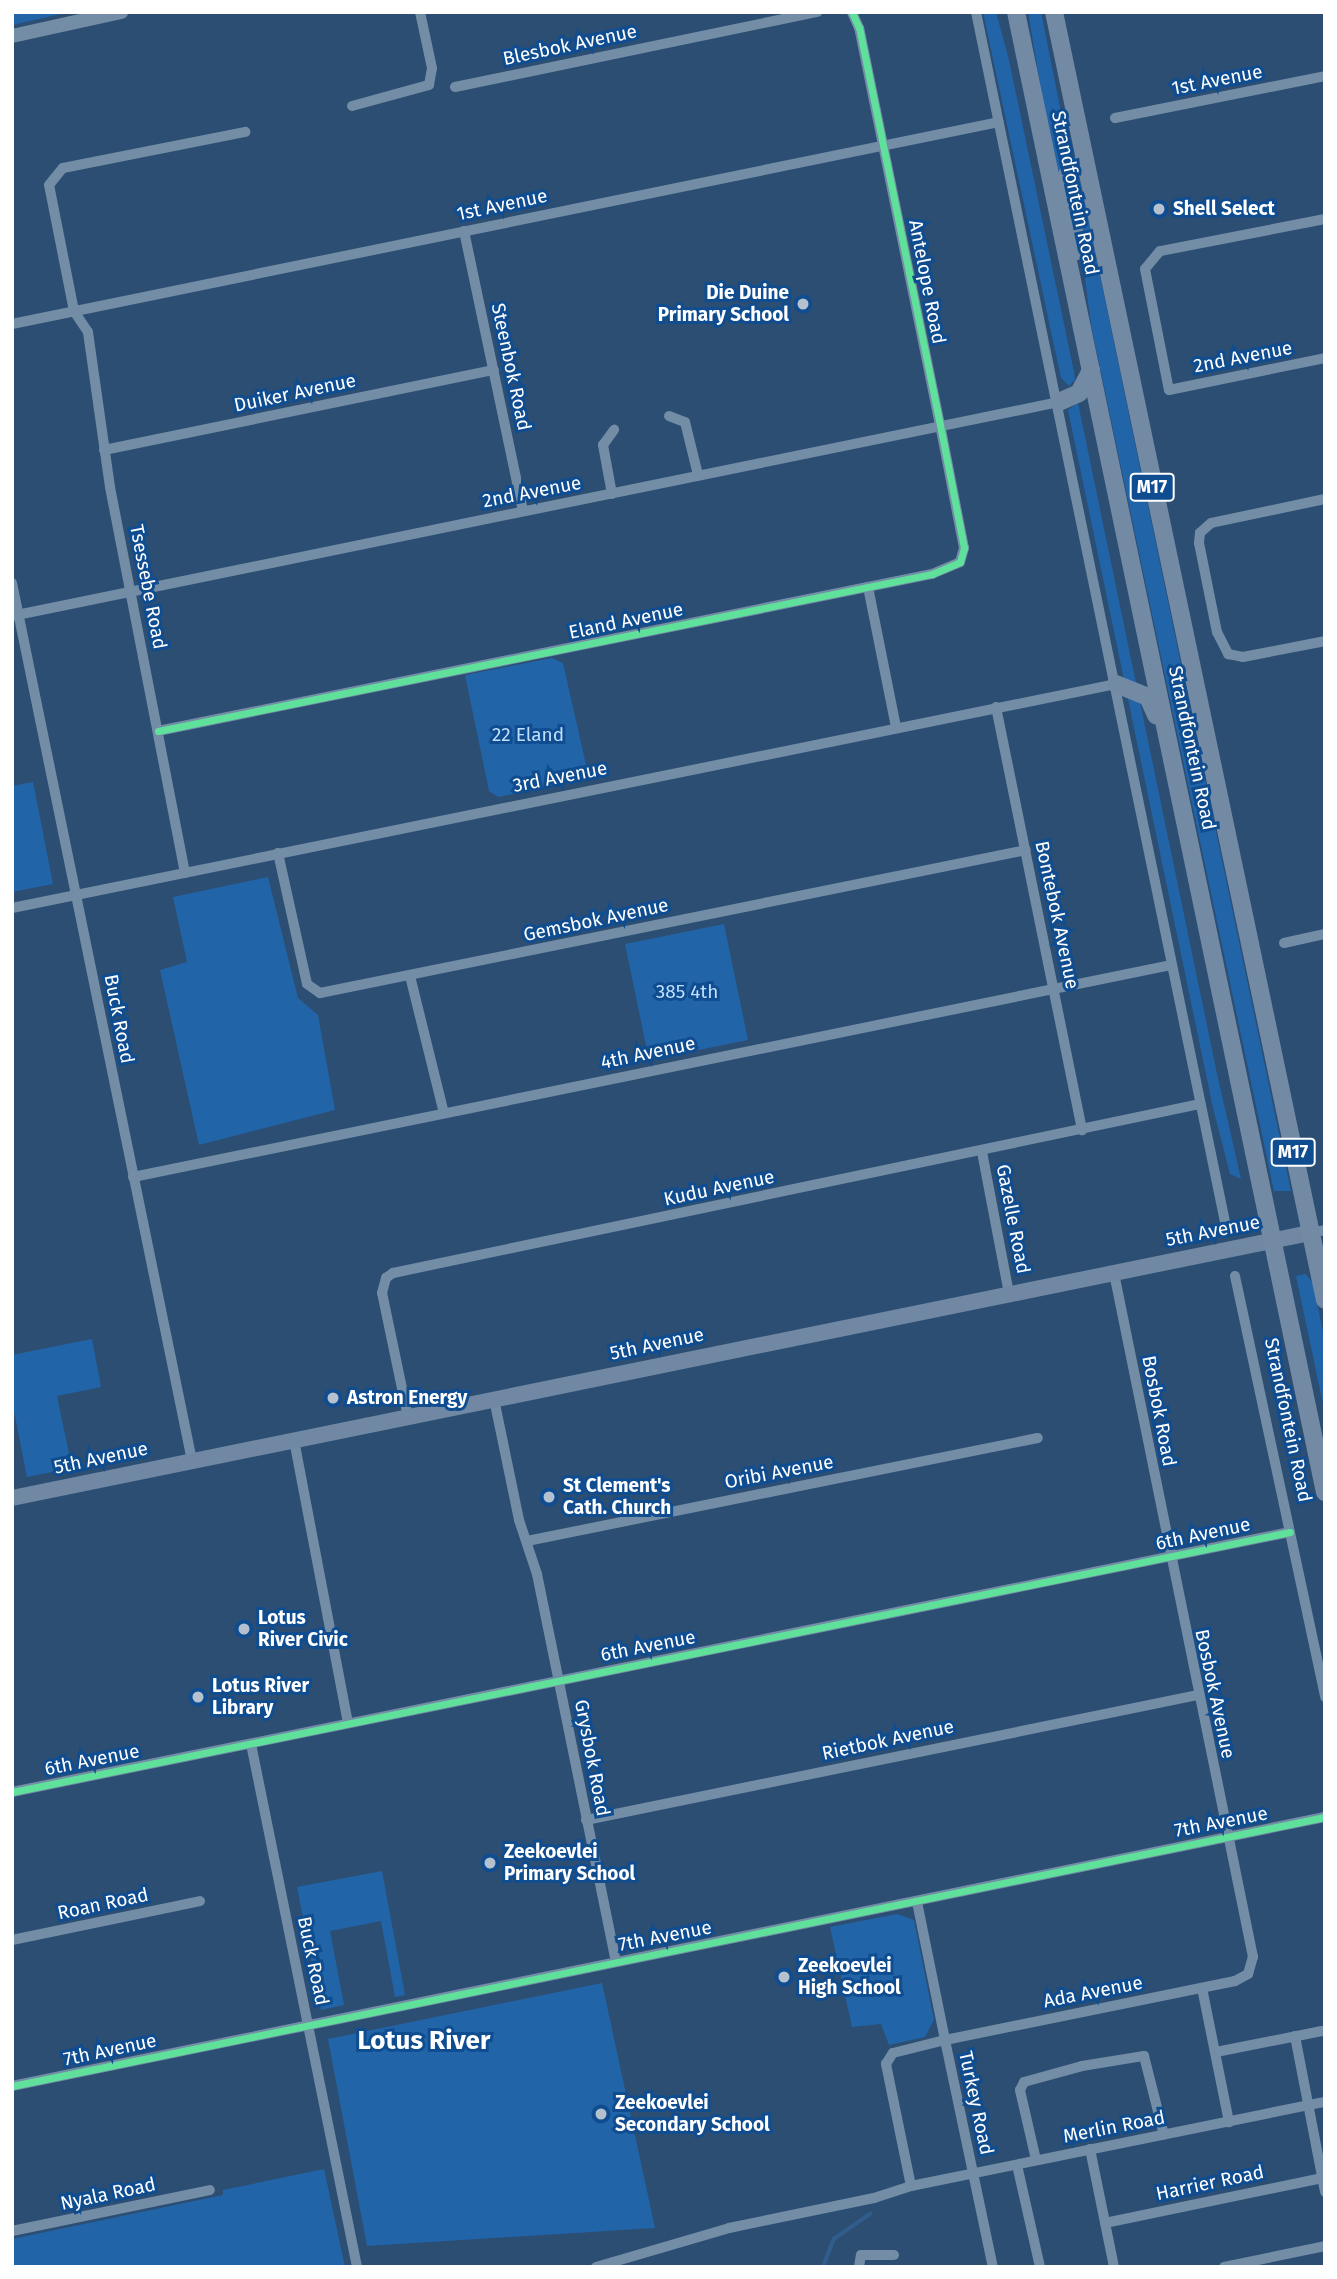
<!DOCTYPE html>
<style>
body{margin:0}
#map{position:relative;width:1337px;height:2279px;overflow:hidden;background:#2c4e73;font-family:"Fira Sans",sans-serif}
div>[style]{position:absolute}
.green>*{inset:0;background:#2264a8}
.stream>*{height:3.5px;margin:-1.75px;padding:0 1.75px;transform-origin:1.75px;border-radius:1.75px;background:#315d8d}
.minor>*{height:10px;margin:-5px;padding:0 5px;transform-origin:5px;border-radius:5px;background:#738da6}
.tertiary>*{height:14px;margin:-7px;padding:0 7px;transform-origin:7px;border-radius:7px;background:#738da6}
.secondary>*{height:16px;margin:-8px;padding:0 8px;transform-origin:8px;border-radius:8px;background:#7088a3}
.primary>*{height:18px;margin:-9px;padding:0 9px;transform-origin:9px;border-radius:9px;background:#738aa5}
.cycleway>*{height:7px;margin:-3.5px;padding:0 3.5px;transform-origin:3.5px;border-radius:3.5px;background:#60e19b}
.dots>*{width:19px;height:19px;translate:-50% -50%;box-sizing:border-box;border:4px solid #0f4d90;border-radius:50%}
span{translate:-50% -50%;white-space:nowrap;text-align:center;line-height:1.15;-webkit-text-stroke:6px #0f4d90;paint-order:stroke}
.shield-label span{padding:2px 5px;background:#0f4d90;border:2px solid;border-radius:5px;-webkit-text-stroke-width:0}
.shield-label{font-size:18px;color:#fff;font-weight:700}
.street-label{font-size:19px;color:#fff}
.poi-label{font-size:19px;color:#fff;font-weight:700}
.left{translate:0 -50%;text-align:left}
.right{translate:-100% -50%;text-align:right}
.park-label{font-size:19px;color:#bfdffe}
.district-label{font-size:26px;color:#fff;font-weight:700}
.frame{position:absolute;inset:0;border:14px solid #fff;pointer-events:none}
</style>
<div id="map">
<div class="green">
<div style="clip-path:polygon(12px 12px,70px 12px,12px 25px)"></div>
<div style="clip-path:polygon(983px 12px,996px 12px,1009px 60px,1074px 372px,1075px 380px,1069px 386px,1061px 378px)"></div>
<div style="clip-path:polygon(1028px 12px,1041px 12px,1070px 157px,1062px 163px,1057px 184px)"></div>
<div style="clip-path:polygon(1079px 177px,1085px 204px,1291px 1191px,1274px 1191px,1091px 325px,1073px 185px)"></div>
<div style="clip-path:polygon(1078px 403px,1216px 1069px,1241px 1179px,1230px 1174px,1213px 1108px,1068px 410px)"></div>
<div style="clip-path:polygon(552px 658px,563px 663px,589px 778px,498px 797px,489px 791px,465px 675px)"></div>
<div style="clip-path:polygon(33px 782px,53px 884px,12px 892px,12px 786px)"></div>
<div style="clip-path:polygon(268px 877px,298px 998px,318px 1015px,335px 1110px,199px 1145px,160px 970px,187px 962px,173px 897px)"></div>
<div style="clip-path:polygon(724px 924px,748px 1040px,649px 1060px,625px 944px)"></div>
<div style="clip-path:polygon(1306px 1274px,1313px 1284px,1325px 1341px,1325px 1413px,1296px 1276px)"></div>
<div style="clip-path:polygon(92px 1339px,101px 1387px,57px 1396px,72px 1468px,27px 1477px,12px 1401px,12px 1355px)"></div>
<div style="clip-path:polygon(382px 1871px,405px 1995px,395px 1997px,381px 1921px,330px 1931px,344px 2005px,321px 2010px,297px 1887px)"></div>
<div style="clip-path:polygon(897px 1914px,914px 1920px,934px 2020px,925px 2037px,889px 2045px,881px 2024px,852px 2027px,830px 1927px)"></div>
<div style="clip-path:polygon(602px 1983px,655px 2228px,367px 2246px,328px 2039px)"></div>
<div style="clip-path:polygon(324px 2169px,345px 2267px,12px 2267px,12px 2239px,223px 2195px,223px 2190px)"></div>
</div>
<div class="stream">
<div style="left:823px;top:2267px;width:30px;rotate:-69deg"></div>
<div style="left:834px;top:2239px;width:44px;rotate:-34.8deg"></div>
</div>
<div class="minor">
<div style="left:976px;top:12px;width:1235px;rotate:78.37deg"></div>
<div style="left:455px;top:87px;width:370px;rotate:-11.7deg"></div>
<div style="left:352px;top:106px;width:80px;rotate:-15.3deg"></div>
<div style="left:429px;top:85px;width:17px;rotate:-80deg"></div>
<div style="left:432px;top:68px;width:57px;rotate:-102.1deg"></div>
<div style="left:1115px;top:118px;width:214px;rotate:-11.3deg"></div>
<div style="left:1325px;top:219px;width:168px;rotate:169deg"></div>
<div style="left:1160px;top:251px;width:23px;rotate:130deg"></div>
<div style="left:1145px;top:269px;width:123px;rotate:78.8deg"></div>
<div style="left:1169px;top:390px;width:159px;rotate:-11.6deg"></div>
<div style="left:464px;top:231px;width:286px;rotate:78.1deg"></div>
<div style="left:12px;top:324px;width:1007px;rotate:-11.57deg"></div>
<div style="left:669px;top:416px;width:17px;rotate:21deg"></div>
<div style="left:685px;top:422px;width:55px;rotate:76.2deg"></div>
<div style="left:104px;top:450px;width:398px;rotate:-11.6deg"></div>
<div style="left:612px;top:494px;width:50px;rotate:-100.4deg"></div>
<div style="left:603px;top:445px;width:19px;rotate:-54deg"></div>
<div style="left:1325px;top:499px;width:116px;rotate:168.1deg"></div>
<div style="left:1211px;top:523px;width:15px;rotate:138deg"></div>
<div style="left:1200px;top:533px;width:10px;rotate:96deg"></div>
<div style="left:1199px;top:543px;width:91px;rotate:78.6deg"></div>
<div style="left:1217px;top:632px;width:25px;rotate:63deg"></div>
<div style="left:1228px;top:654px;width:15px;rotate:11deg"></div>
<div style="left:1243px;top:657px;width:84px;rotate:-11deg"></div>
<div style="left:12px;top:583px;width:896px;rotate:78.41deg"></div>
<div style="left:868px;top:587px;width:143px;rotate:78.7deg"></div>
<div style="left:12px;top:616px;width:1069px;rotate:-11.55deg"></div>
<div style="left:996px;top:707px;width:432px;rotate:78.5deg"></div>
<div style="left:158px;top:731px;width:790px;rotate:-11.47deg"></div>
<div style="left:932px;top:574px;width:30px;rotate:-23deg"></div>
<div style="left:960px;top:562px;width:15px;rotate:-74deg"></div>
<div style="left:964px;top:548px;width:125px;rotate:-101deg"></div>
<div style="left:940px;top:425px;width:405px;rotate:-101.5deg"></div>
<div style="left:859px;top:28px;width:17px;rotate:-114deg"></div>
<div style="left:278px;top:853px;width:134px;rotate:77.5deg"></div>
<div style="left:307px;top:984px;width:16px;rotate:35deg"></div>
<div style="left:320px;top:993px;width:720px;rotate:-11.45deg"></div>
<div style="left:185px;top:873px;width:393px;rotate:-101deg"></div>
<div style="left:110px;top:487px;width:157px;rotate:-98.1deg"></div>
<div style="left:88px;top:332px;width:25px;rotate:-124deg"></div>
<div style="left:74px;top:311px;width:128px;rotate:-101.2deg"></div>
<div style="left:49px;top:185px;width:22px;rotate:-51deg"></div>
<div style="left:63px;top:168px;width:186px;rotate:-11.2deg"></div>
<div style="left:12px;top:908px;width:1126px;rotate:-11.47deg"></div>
<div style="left:1284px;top:943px;width:42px;rotate:-12.4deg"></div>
<div style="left:410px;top:976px;width:141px;rotate:76.1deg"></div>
<div style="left:982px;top:1152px;width:144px;rotate:79.2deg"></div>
<div style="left:133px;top:1177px;width:1059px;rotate:-11.54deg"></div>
<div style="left:1310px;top:1233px;width:15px;rotate:-11deg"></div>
<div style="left:1235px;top:1276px;width:431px;rotate:77.9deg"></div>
<div style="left:494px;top:1399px;width:124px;rotate:78.3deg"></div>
<div style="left:519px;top:1520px;width:57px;rotate:71.6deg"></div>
<div style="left:537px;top:1574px;width:396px;rotate:78.5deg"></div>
<div style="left:408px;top:1417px;width:127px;rotate:-101.8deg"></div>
<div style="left:382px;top:1293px;width:16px;rotate:-75deg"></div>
<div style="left:386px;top:1278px;width:9px;rotate:-36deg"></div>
<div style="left:393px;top:1273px;width:825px;rotate:-11.83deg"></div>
<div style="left:294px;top:1440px;width:288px;rotate:79.2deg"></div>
<div style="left:527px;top:1541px;width:521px;rotate:-11.4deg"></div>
<div style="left:251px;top:1744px;width:534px;rotate:78.54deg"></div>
<div style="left:12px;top:1792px;width:1304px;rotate:-11.5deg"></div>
<div style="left:586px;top:1820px;width:625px;rotate:-11.54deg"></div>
<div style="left:917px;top:1902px;width:141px;rotate:78.5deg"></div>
<div style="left:945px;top:2040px;width:296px;rotate:-11.5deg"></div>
<div style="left:1235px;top:1981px;width:15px;rotate:-28deg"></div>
<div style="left:1248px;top:1974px;width:18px;rotate:-74deg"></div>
<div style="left:1253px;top:1957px;width:698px;rotate:-101.49deg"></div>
<div style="left:12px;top:1940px;width:192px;rotate:-11.7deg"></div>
<div style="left:1202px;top:1988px;width:137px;rotate:78.6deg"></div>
<div style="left:1295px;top:2036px;width:159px;rotate:79.1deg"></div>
<div style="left:1216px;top:2052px;width:108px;rotate:-11.2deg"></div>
<div style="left:12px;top:2086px;width:1340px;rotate:-11.58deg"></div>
<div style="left:1090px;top:2149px;width:120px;rotate:78.5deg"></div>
<div style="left:1036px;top:2160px;width:72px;rotate:-102.9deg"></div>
<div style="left:1020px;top:2090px;width:9px;rotate:-63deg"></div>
<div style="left:1024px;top:2082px;width:60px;rotate:-15.4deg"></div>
<div style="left:1082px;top:2066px;width:63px;rotate:-9.2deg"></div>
<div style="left:1144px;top:2056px;width:81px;rotate:75.8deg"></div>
<div style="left:1017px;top:2165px;width:105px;rotate:77.3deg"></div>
<div style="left:911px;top:2186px;width:125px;rotate:-101.6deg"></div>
<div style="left:886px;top:2064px;width:13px;rotate:-58deg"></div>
<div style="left:893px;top:2053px;width:54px;rotate:-14deg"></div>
<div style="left:945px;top:2040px;width:232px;rotate:78.1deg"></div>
<div style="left:1105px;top:2223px;width:222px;rotate:-11.7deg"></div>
<div style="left:12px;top:2231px;width:202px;rotate:-11.7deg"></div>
<div style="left:596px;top:2267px;width:139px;rotate:-16.3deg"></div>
<div style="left:729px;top:2228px;width:148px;rotate:-11.7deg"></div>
<div style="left:874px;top:2198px;width:39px;rotate:-18deg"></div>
<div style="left:911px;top:2186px;width:422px;rotate:-11.5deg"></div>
<div style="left:859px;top:2267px;width:12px;rotate:-81deg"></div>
<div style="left:861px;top:2255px;width:33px"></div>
<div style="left:1224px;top:2267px;width:103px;rotate:-11.7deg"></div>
</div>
<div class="tertiary">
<div style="left:12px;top:36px;width:112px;rotate:-12.4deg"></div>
</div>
<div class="secondary">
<div style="left:12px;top:1498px;width:1325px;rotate:-11.54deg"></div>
</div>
<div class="primary">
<div style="left:1016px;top:12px;width:1512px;rotate:78.21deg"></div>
<div style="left:1054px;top:12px;width:1316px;rotate:78.12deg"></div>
<div style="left:1077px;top:251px;width:74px;rotate:-98.6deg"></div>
<div style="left:1066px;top:178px;width:11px;rotate:-68deg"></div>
<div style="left:1070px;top:168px;width:16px;rotate:-18deg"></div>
<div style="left:1059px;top:402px;width:22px;rotate:-24deg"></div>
<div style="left:1079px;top:393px;width:26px;rotate:-62deg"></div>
<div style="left:1116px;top:684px;width:35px;rotate:22deg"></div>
<div style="left:1148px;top:697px;width:20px;rotate:66deg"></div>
</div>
<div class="cycleway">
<div style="left:158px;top:731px;width:790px;rotate:-11.47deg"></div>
<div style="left:932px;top:574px;width:30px;rotate:-23deg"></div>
<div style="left:960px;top:562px;width:15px;rotate:-74deg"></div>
<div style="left:964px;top:548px;width:125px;rotate:-101deg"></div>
<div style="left:940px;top:425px;width:405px;rotate:-101.5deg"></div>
<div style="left:859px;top:28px;width:17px;rotate:-114deg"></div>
<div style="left:12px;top:1792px;width:1304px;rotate:-11.5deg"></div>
<div style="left:12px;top:2086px;width:1340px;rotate:-11.58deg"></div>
</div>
<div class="dots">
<div style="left:1159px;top:209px;background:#b5c1ce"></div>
<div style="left:803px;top:304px;background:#b5c1ce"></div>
<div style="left:333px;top:1398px;background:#b5c1ce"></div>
<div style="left:549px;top:1497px;background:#b5c1ce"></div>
<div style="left:244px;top:1629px;background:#b5c1ce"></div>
<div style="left:198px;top:1697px;background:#b5c1ce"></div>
<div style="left:490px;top:1863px;background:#b5c1ce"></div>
<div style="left:784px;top:1977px;background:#b5c1ce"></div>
<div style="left:601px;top:2114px;background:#b5c1ce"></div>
</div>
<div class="shield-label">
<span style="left:1152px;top:487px">M17</span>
<span style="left:1293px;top:1152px">M17</span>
</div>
<div class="street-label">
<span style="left:570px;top:45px;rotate:-12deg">Blesbok Avenue</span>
<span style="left:1217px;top:80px;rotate:-11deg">1st Avenue</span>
<span style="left:1075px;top:193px;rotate:78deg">Strandfontein Road</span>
<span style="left:502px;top:205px;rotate:-12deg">1st Avenue</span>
<span style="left:927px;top:282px;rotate:79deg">Antelope Road</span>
<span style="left:1243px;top:357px;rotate:-11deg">2nd Avenue</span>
<span style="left:511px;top:367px;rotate:78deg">Steenbok Road</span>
<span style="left:295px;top:393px;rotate:-12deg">Duiker Avenue</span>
<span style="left:532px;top:492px;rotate:-11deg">2nd Avenue</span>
<span style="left:148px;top:587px;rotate:79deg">Tsessebe Road</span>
<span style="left:626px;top:621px;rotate:-12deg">Eland Avenue</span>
<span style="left:1192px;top:748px;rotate:78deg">Strandfontein Road</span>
<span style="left:560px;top:777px;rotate:-11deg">3rd Avenue</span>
<span style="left:1057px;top:915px;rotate:78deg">Bontebok Avenue</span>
<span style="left:596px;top:920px;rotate:-12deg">Gemsbok Avenue</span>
<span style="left:119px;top:1019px;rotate:79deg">Buck Road</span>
<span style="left:648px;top:1053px;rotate:-12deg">4th Avenue</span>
<span style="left:719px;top:1188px;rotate:-12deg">Kudu Avenue</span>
<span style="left:1013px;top:1219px;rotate:79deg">Gazelle Road</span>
<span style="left:1213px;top:1231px;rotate:-11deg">5th Avenue</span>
<span style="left:657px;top:1344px;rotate:-12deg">5th Avenue</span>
<span style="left:1159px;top:1411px;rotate:79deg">Bosbok Road</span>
<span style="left:1288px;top:1420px;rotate:78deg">Strandfontein Road</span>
<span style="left:101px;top:1458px;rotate:-12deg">5th Avenue</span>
<span style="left:779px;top:1472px;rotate:-11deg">Oribi Avenue</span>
<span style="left:1203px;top:1534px;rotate:-12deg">6th Avenue</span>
<span style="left:648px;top:1646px;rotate:-11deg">6th Avenue</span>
<span style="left:1215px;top:1694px;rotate:78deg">Bosbok Avenue</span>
<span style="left:888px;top:1740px;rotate:-12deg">Rietbok Avenue</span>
<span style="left:592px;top:1758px;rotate:79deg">Grysbok Road</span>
<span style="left:92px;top:1760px;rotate:-11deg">6th Avenue</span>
<span style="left:1221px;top:1822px;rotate:-11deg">7th Avenue</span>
<span style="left:103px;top:1904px;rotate:-12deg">Roan Road</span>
<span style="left:665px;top:1936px;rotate:-11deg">7th Avenue</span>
<span style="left:313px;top:1961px;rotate:78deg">Buck Road</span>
<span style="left:1093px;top:1992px;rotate:-11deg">Ada Avenue</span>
<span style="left:110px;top:2050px;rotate:-12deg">7th Avenue</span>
<span style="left:976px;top:2103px;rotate:78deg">Turkey Road</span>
<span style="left:1114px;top:2127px;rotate:-11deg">Merlin Road</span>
<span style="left:1210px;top:2183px;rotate:-12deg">Harrier Road</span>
<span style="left:108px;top:2194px;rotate:-12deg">Nyala Road</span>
</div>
<div class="poi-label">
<span class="left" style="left:1173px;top:209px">Shell Select</span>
<span class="right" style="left:789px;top:304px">Die Duine<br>Primary School</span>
<span class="left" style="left:347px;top:1398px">Astron Energy</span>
<span class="left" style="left:563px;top:1497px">St Clement's<br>Cath. Church</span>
<span class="left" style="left:258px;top:1629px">Lotus<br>River Civic</span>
<span class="left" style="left:212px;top:1697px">Lotus River<br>Library</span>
<span class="left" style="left:504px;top:1863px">Zeekoevlei<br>Primary School</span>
<span class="left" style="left:798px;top:1977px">Zeekoevlei<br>High School</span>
<span class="left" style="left:615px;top:2114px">Zeekoevlei<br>Secondary School</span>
</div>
<div class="park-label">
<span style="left:528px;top:735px">22 Eland</span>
<span style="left:687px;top:992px">385 4th</span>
</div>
<div class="district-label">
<span style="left:424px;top:2041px">Lotus River</span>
</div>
<div class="frame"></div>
</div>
